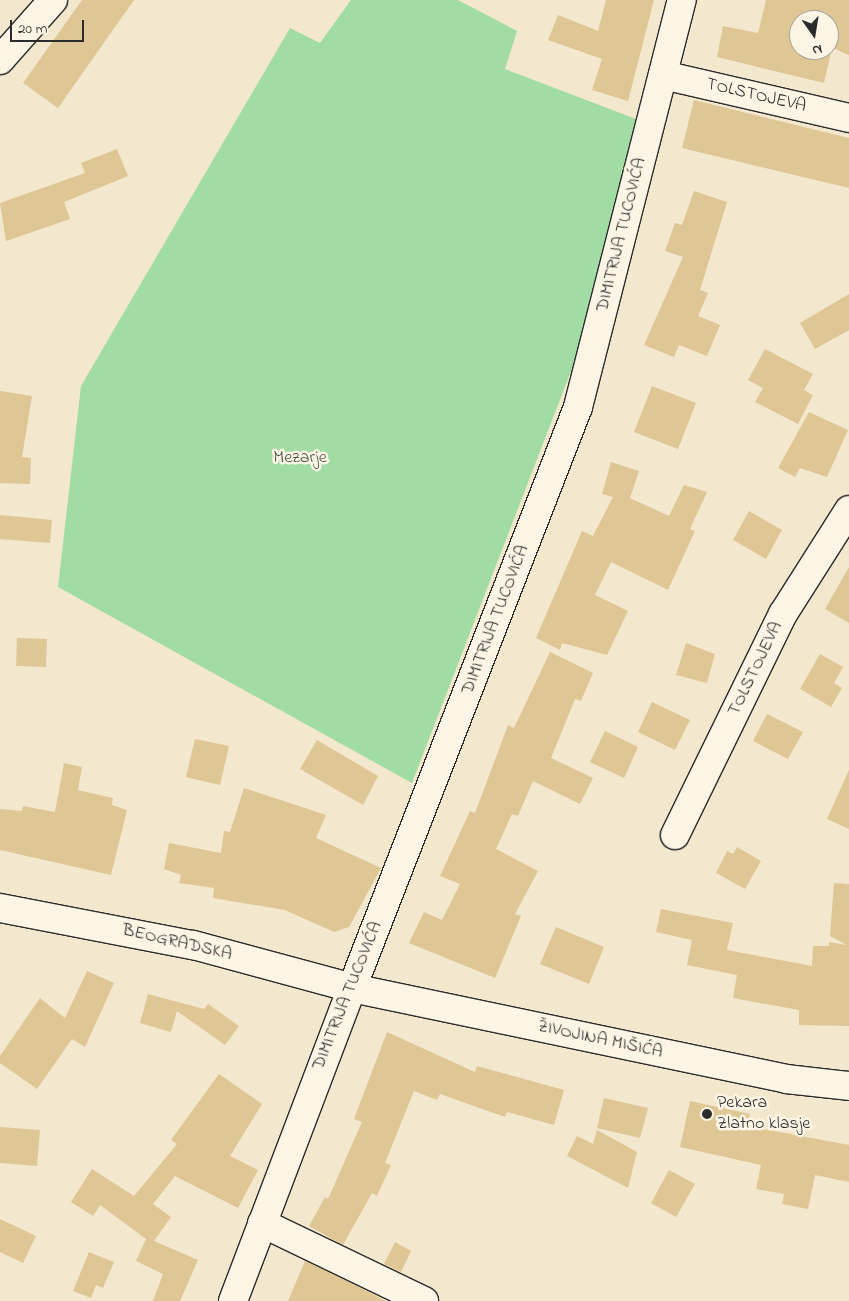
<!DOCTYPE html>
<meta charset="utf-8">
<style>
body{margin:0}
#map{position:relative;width:849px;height:1301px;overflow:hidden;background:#f3e7cd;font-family:"Indie Flower",sans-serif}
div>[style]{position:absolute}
.green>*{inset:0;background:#a0dca3}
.building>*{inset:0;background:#dfc695}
.roads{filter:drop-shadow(1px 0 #2b2b2b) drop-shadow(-1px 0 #2b2b2b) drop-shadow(0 1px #2b2b2b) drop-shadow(0 -1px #2b2b2b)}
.minor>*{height:28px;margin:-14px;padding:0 14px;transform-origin:14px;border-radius:14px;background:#fcf5e5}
.major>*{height:28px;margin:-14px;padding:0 14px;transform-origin:14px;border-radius:14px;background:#fcf5e5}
.dots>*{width:14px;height:14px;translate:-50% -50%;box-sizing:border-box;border:2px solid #fcf5e5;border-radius:50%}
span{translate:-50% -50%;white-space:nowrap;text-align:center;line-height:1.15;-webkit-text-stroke:5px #fcf5e5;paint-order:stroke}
.street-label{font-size:18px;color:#2b2b2b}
.park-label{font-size:18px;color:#485749}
.poi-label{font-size:18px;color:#2b2b2b}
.left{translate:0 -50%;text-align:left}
.north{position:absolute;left:789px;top:10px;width:50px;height:50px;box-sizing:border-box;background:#fcf5e5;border:1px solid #a8a49b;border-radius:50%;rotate:167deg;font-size:14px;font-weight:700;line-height:20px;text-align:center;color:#2b2b2b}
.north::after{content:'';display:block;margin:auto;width:18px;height:22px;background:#2b2b2b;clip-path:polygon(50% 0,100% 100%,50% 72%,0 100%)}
.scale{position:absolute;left:10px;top:20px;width:74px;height:22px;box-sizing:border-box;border:2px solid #2b2b2b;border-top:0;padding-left:6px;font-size:15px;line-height:18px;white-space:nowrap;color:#2b2b2b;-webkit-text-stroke:4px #fcf5e5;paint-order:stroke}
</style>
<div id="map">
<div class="green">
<div style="clip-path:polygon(351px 0,458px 0,517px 31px,505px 69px,636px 119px,573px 366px,412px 783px,58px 587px,81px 386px,290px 28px,320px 43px)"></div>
</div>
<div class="building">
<div style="clip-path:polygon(82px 0,134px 0,58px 108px,23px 83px)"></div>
<div style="clip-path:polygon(606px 0,654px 0,628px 101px,592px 90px,602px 59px,548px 40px,558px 15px,598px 31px)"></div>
<div style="clip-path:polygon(evenodd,766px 0,849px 0,849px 55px,832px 48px,824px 83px,717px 57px,723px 26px,758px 33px,766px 0,799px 20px,829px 20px,829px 50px,799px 50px,799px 20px)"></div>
<div style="clip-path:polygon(694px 100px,849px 138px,849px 188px,682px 148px)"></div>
<div style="clip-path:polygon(117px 149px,128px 176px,64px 202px,70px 219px,6px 241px,0 203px,85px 173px,81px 163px)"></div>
<div style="clip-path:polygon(694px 191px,727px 202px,700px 290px,708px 293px,698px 316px,720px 325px,707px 356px,679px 345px,674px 357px,644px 345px,683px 257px,665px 251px,675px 223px,682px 225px)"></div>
<div style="clip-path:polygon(849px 294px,849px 330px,815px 349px,800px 323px)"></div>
<div style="clip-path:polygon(765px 349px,813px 374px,804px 390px,813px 395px,798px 424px,755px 402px,763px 388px,748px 380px)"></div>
<div style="clip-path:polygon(652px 386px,696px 403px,678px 449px,634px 432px)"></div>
<div style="clip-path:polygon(0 391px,32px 396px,22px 457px,31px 458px,30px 484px,0 483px)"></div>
<div style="clip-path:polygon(809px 412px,848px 430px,827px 477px,800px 468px,795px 477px,778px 468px)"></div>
<div style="clip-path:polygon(611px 462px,639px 471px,630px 498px,669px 516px,684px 485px,707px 492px,690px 529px,695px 531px,668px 590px,611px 562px,595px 595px,628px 611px,607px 655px,562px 643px,560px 650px,536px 638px,582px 531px,593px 536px,613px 497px,602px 494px)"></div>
<div style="clip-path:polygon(749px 511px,782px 530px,766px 559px,733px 540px)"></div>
<div style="clip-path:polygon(0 515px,52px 520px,50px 543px,0 539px)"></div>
<div style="clip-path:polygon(849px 567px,849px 623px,825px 609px)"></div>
<div style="clip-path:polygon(17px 638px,47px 639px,46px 667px,16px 666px)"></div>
<div style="clip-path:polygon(686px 643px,715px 654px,707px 683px,676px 675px)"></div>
<div style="clip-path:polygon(550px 652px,593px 673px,581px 701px,575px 699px,551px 758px,593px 778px,580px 804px,533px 781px,518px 816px,512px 814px,496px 849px,538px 871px,515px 914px,521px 916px,495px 978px,409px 943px,424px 912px,442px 920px,460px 884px,440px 876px,470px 811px,475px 813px,508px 725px,514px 728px)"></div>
<div style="clip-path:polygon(820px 654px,843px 667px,834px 683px,842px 688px,831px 707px,800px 689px)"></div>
<div style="clip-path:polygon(652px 702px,690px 720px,675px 750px,638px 732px)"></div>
<div style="clip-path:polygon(767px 714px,803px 732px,788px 759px,753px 741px)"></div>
<div style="clip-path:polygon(605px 731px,638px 747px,624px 778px,590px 762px)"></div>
<div style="clip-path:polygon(195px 739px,229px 746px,220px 785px,186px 777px)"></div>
<div style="clip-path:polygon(317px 740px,378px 776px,363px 805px,300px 769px)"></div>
<div style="clip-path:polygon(64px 763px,82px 767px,78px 790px,113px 798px,112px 805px,127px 810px,111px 875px,0 850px,0 809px,22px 811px,23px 806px,55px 812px)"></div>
<div style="clip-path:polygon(849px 770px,849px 829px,827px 819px)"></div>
<div style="clip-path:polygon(244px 788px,326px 815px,316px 838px,381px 868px,349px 927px,334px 932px,285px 910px,213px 898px,214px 888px,179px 883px,181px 875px,164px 869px,169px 843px,221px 853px,224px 831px,230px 832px)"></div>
<div style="clip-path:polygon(737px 847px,761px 861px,745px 889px,716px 873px,727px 851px,733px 854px)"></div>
<div style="clip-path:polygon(834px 883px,849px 884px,849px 1026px,799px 1025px,799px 1010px,733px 998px,737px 975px,687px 965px,692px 940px,656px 932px,661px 909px,733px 923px,727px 950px,812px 966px,813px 946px,829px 946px,829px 942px,847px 945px,830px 936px)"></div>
<div style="clip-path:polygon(556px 927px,604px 947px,589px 984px,540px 964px)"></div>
<div style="clip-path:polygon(87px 971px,114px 983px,85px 1047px,72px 1039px,37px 1089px,0 1063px,0 1056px,40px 998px,65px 1018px)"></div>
<div style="clip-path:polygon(148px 994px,204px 1009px,208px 1004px,239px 1026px,225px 1045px,177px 1011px,171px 1032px,140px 1023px)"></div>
<div style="clip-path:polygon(387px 1032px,475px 1072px,477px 1066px,564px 1090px,554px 1125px,507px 1112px,505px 1117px,440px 1094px,437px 1100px,414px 1091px,385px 1163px,391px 1165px,377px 1196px,372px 1193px,343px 1245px,309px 1226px,325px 1197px,328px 1199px,362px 1122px,354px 1119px)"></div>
<div style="clip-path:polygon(219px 1074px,262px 1104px,230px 1156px,258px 1170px,238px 1208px,175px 1176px,153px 1204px,171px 1217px,154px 1241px,198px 1260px,180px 1301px,153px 1301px,163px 1274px,136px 1261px,146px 1239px,100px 1205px,93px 1216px,71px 1202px,92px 1169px,134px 1196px,177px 1144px,171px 1140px)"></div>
<div style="clip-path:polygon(604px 1098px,648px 1108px,640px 1138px,597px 1128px)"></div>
<div style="clip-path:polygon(690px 1101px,750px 1114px,747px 1126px,849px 1145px,849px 1182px,815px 1175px,808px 1209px,782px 1204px,784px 1194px,756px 1189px,761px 1165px,680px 1147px)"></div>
<div style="clip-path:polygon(0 1127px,40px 1130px,37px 1166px,0 1163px)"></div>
<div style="clip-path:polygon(597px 1130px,637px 1152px,628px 1188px,567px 1156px,577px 1136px,593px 1144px)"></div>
<div style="clip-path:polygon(669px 1170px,695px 1184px,676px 1217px,651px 1203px)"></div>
<div style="clip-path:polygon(0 1219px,36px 1236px,23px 1263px,0 1252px)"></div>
<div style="clip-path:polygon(395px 1242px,411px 1251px,401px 1272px,384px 1264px)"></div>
<div style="clip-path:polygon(89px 1252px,114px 1262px,103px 1288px,96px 1285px,91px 1298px,73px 1291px)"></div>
<div style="clip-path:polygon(305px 1261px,341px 1278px,386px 1301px,288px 1301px)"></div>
</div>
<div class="roads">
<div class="minor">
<div style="left:0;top:60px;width:80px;rotate:-48.5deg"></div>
<div style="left:663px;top:75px;width:191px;rotate:13deg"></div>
<div style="left:675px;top:835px;width:246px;rotate:-64deg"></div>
<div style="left:783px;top:614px;width:123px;rotate:-57.6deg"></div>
<div style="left:0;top:908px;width:197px;rotate:10.9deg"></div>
<div style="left:193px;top:945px;width:165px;rotate:15.1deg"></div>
<div style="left:352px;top:988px;width:623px;rotate:-68.74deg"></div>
<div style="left:578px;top:407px;width:420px;rotate:-75.7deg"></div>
<div style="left:262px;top:1223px;width:180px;rotate:25.7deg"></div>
</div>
<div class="major">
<div style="left:233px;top:1301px;width:335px;rotate:-69.2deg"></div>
<div style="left:352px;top:988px;width:443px;rotate:11.8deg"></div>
<div style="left:786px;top:1079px;width:63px;rotate:6.3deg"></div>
</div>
</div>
<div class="dots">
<div style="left:707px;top:1114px;background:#2b2b2b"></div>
</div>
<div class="street-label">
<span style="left:756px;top:96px;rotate:13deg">TOLSTOJEVA</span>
<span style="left:622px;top:235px;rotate:-76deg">DIMITRIJA TUCOVIĆA</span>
<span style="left:496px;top:620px;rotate:-69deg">DIMITRIJA TUCOVIĆA</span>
<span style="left:756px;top:669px;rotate:-64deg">TOLSTOJEVA</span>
<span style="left:177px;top:943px;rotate:13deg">BEOGRADSKA</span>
<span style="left:348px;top:996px;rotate:-68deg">DIMITRIJA TUCOVIĆA</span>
<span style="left:600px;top:1040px;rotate:12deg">ŽIVOJINA MIŠIĆA</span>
</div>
<div class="park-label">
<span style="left:300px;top:458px">Mezarje</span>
</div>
<div class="poi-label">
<span class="left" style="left:717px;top:1114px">Pekara<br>Zlatno klasje</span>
</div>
<div class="north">N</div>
<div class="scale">20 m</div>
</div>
